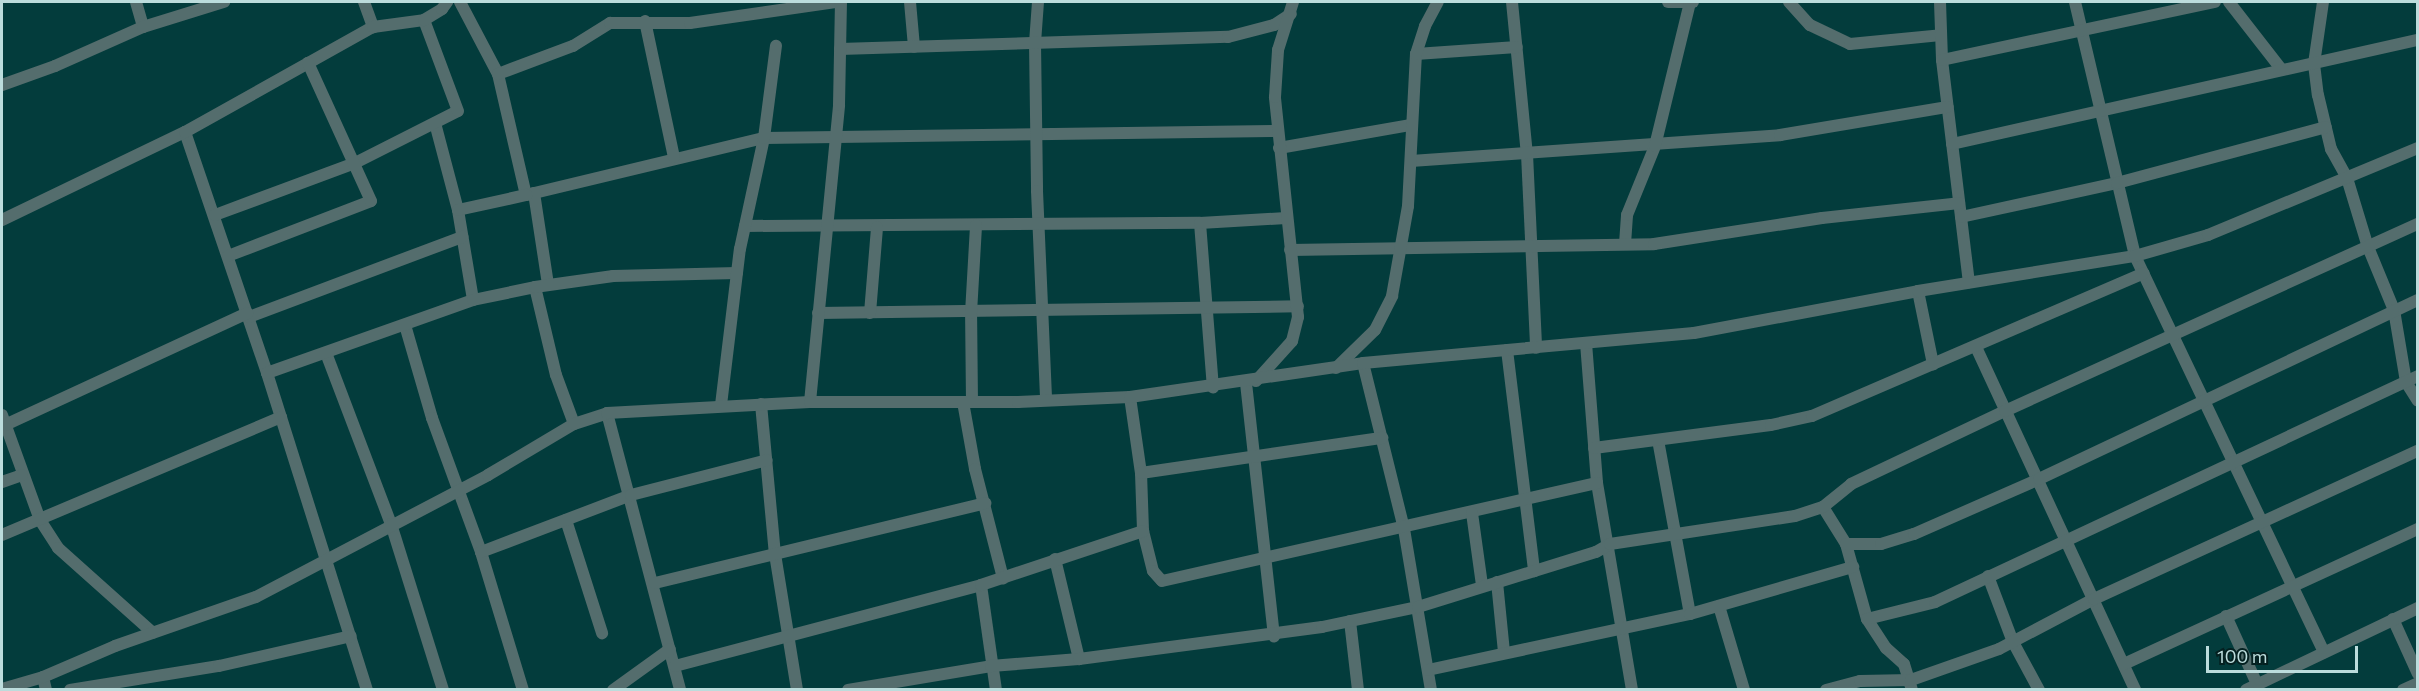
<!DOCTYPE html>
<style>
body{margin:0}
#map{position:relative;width:2419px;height:691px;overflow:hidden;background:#033c3c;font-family:Commissioner,sans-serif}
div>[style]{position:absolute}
.minor>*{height:12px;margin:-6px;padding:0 6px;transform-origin:6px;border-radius:6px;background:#546d6d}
span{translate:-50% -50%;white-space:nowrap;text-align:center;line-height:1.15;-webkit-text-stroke:5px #042020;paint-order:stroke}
.frame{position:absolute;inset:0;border:3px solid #bcdcdc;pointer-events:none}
.scale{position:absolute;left:2206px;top:646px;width:152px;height:27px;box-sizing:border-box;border:3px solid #bcdcdc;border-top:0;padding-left:8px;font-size:18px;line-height:21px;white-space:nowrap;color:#bcdcdc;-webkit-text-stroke:4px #042020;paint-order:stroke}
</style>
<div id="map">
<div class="minor">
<div style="left:136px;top:2px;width:26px;rotate:74deg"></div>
<div style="left:364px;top:2px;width:27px;rotate:70deg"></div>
<div style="left:460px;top:2px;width:81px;rotate:62.2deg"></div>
<div style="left:498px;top:74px;width:124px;rotate:77deg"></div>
<div style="left:526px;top:195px;width:245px;rotate:-13.5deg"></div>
<div style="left:764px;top:138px;width:513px;rotate:-0.78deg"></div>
<div style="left:910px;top:2px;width:45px;rotate:84.9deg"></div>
<div style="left:1038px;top:2px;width:41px;rotate:94.2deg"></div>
<div style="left:1035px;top:43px;width:148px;rotate:89.2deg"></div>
<div style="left:1037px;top:191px;width:209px;rotate:87.5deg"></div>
<div style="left:1512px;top:2px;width:153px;rotate:84.4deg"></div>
<div style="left:1527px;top:154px;width:194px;rotate:87.3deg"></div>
<div style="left:1668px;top:2px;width:25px"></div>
<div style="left:1789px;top:2px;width:31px;rotate:48deg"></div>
<div style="left:1810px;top:25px;width:44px;rotate:25.4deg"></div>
<div style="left:1850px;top:44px;width:91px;rotate:-5.6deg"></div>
<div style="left:1940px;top:2px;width:58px;rotate:88deg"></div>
<div style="left:1942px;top:60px;width:224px;rotate:83.1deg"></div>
<div style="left:2075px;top:2px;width:261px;rotate:76.7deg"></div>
<div style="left:2135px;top:256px;width:439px;rotate:64.5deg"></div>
<div style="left:2229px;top:2px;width:86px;rotate:52.1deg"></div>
<div style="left:2323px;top:2px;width:63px;rotate:98.3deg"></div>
<div style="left:2314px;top:64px;width:31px;rotate:83deg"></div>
<div style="left:2318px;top:95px;width:56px;rotate:76.5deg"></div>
<div style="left:2331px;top:149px;width:33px;rotate:61deg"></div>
<div style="left:2347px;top:178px;width:72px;rotate:73.1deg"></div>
<div style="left:2368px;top:247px;width:68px;rotate:67.6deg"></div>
<div style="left:2394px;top:310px;width:73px;rotate:80.5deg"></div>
<div style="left:2406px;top:382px;width:22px;rotate:58deg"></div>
<div style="left:645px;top:21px;width:139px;rotate:78deg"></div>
<div style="left:840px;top:49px;width:388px;rotate:-1.8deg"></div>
<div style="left:1228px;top:37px;width:48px;rotate:-14.6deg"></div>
<div style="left:1274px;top:25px;width:20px;rotate:-33deg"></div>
<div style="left:1416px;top:54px;width:101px;rotate:-4deg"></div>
<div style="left:1942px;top:60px;width:279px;rotate:-12deg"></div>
<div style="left:498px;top:74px;width:80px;rotate:-20.5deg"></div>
<div style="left:573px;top:46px;width:44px;rotate:-31.9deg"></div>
<div style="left:610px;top:23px;width:80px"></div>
<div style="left:690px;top:23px;width:147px;rotate:-8.2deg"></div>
<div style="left:2px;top:85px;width:56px;rotate:-19.7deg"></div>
<div style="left:55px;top:66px;width:96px;rotate:-23.9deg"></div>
<div style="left:143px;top:27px;width:85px;rotate:-17.2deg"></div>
<div style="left:435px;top:123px;width:90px;rotate:75.2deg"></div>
<div style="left:458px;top:210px;width:91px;rotate:80.5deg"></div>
<div style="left:185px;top:132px;width:255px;rotate:71.2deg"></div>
<div style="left:267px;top:373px;width:332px;rotate:72.5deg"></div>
<div style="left:1952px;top:144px;width:477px;rotate:-12.6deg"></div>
<div style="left:1279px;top:148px;width:134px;rotate:-9.9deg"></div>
<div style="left:1411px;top:161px;width:370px;rotate:-4deg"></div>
<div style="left:1780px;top:135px;width:170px;rotate:-9.5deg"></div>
<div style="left:534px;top:193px;width:92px;rotate:81.3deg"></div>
<div style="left:458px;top:210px;width:70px;rotate:-12.4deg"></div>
<div style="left:215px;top:215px;width:149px;rotate:-20.4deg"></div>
<div style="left:355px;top:163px;width:115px;rotate:-26.8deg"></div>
<div style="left:458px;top:111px;width:97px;rotate:-110.5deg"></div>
<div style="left:1961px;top:217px;width:160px;rotate:-12.3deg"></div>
<div style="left:2117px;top:183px;width:216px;rotate:-15deg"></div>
<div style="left:2px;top:220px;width:203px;rotate:-25.7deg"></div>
<div style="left:185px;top:132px;width:215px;rotate:-29.2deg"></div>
<div style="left:373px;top:27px;width:51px;rotate:-7.8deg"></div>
<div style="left:424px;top:20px;width:21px;rotate:-31deg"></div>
<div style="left:442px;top:9px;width:9px;rotate:-54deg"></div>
<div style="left:1200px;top:223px;width:165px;rotate:85.5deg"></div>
<div style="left:745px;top:226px;width:455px;rotate:-0.4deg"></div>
<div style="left:1200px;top:223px;width:86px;rotate:-3.3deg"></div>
<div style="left:1625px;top:244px;width:29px;rotate:-86deg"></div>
<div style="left:1627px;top:215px;width:74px;rotate:-67.9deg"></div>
<div style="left:1655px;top:146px;width:148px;rotate:-76.3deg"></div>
<div style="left:1290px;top:250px;width:364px;rotate:-0.9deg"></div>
<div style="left:1654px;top:244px;width:170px;rotate:-8.8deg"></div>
<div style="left:1822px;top:218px;width:138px;rotate:-6.2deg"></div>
<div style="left:228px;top:256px;width:153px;rotate:-21deg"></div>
<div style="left:371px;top:201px;width:152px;rotate:-114.5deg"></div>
<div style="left:535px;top:287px;width:90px;rotate:76.6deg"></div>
<div style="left:556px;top:375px;width:52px;rotate:69.8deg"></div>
<div style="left:1918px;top:291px;width:75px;rotate:78.4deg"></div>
<div style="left:818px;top:313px;width:480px;rotate:-0.8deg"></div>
<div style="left:870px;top:313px;width:86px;rotate:-85.3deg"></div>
<div style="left:249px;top:317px;width:228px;rotate:-20.6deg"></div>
<div style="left:405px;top:325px;width:97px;rotate:73.8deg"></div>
<div style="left:432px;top:418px;width:143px;rotate:69.9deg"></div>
<div style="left:481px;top:552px;width:144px;rotate:73.1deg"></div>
<div style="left:1586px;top:343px;width:140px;rotate:85.5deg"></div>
<div style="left:1597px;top:483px;width:210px;rotate:80.4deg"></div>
<div style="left:1976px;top:347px;width:378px;rotate:65.1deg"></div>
<div style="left:1507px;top:350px;width:223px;rotate:83deg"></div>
<div style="left:326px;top:353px;width:183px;rotate:69.2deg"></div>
<div style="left:391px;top:524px;width:174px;rotate:72.6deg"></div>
<div style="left:1363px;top:363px;width:171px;rotate:76.1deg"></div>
<div style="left:1404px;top:529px;width:163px;rotate:80.5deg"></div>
<div style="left:1336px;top:368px;width:54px;rotate:-44.3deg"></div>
<div style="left:1375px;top:330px;width:38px;rotate:-63deg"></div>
<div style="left:1392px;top:296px;width:91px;rotate:-79.9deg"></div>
<div style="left:1408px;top:206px;width:152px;rotate:-87deg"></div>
<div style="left:1416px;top:54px;width:29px;rotate:-72deg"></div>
<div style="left:1425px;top:26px;width:27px;rotate:-62deg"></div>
<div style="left:267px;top:373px;width:219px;rotate:-19.5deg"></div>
<div style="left:473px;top:300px;width:63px;rotate:-11.8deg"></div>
<div style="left:535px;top:287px;width:79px;rotate:-8deg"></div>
<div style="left:613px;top:276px;width:124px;rotate:-1.4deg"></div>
<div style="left:1256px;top:381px;width:54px;rotate:-48deg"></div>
<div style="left:1292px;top:341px;width:25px;rotate:-76deg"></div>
<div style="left:1298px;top:317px;width:221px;rotate:-96deg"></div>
<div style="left:1275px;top:97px;width:47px;rotate:-86.3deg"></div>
<div style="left:1278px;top:50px;width:50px;rotate:-72.6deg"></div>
<div style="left:1246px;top:383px;width:255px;rotate:83.7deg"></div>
<div style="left:1130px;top:397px;width:77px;rotate:81.8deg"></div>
<div style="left:1141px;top:473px;width:58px;rotate:88deg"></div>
<div style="left:1143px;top:531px;width:41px;rotate:76deg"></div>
<div style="left:1153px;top:571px;width:13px;rotate:48deg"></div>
<div style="left:1162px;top:581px;width:446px;rotate:-12.7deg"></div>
<div style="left:810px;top:402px;width:298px;rotate:-84.4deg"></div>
<div style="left:839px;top:105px;width:103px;rotate:-88.9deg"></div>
<div style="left:963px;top:402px;width:68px;rotate:79.8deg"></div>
<div style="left:975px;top:469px;width:113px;rotate:75.6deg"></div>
<div style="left:972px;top:402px;width:89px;rotate:-90.6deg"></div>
<div style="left:971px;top:313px;width:88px;rotate:-86.7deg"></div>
<div style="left:761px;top:404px;width:151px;rotate:84.7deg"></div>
<div style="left:775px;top:554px;width:138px;rotate:80.8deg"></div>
<div style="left:721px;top:405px;width:157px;rotate:-83.1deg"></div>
<div style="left:740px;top:249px;width:114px;rotate:-77.8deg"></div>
<div style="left:764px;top:138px;width:93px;rotate:-82.6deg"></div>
<div style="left:607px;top:413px;width:286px;rotate:75.2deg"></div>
<div style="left:2px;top:415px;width:112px;rotate:70.1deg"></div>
<div style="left:40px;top:520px;width:33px;rotate:57deg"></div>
<div style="left:58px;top:548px;width:127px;rotate:41.8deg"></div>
<div style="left:5px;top:425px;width:267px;rotate:-24.8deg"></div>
<div style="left:1658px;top:440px;width:177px;rotate:79.6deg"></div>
<div style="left:1594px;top:448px;width:178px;rotate:-7.4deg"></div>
<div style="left:1771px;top:425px;width:42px;rotate:-12.4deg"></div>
<div style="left:1812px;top:416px;width:361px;rotate:-23.3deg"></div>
<div style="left:1141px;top:473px;width:244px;rotate:-8.3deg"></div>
<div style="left:2px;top:482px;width:21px;rotate:-19deg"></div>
<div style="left:1823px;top:507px;width:44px;rotate:58.1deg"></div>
<div style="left:1846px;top:544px;width:78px;rotate:74.4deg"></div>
<div style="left:1867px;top:619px;width:35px;rotate:57deg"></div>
<div style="left:1886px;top:648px;width:24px;rotate:42deg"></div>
<div style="left:1904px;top:664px;width:27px;rotate:73deg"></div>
<div style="left:1472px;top:513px;width:73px;rotate:82.1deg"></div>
<div style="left:566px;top:520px;width:119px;rotate:72.3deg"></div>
<div style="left:2px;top:535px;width:303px;rotate:-22.9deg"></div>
<div style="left:1846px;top:544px;width:35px"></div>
<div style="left:1881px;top:544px;width:34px;rotate:-17deg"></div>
<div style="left:1914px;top:534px;width:137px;rotate:-23.7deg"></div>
<div style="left:2039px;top:479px;width:419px;rotate:-25.3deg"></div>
<div style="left:481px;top:552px;width:160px;rotate:-20.8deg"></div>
<div style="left:631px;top:495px;width:140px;rotate:-14.4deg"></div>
<div style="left:1055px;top:559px;width:103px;rotate:76.5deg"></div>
<div style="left:1988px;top:576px;width:71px;rotate:69.3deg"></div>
<div style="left:2013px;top:642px;width:55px;rotate:61.6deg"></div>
<div style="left:1497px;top:582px;width:70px;rotate:84.3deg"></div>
<div style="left:655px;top:583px;width:340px;rotate:-13.6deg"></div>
<div style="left:981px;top:585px;width:106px;rotate:81.9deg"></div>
<div style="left:1719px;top:606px;width:88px;rotate:73.4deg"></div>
<div style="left:2226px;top:616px;width:75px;rotate:65.5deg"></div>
<div style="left:1867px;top:619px;width:70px;rotate:-14deg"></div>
<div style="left:1935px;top:602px;width:533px;rotate:-25.08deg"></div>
<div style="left:2393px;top:619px;width:60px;rotate:65.6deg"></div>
<div style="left:1350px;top:621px;width:69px;rotate:83.4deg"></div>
<div style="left:2124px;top:664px;width:324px;rotate:-24.7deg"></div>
<div style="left:675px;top:666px;width:317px;rotate:-14.8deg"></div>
<div style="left:981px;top:585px;width:171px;rotate:-18.4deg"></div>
<div style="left:1428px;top:670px;width:268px;rotate:-12.1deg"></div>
<div style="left:1690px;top:614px;width:170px;rotate:-16.1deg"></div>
<div style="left:43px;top:677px;width:13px;rotate:77deg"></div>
<div style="left:2px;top:689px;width:43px;rotate:-16.3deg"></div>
<div style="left:43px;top:677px;width:78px;rotate:-23.3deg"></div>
<div style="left:115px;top:646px;width:149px;rotate:-19.2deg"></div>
<div style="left:256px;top:597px;width:262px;rotate:-27.7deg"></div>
<div style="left:488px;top:475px;width:100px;rotate:-30.7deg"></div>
<div style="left:574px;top:424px;width:35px;rotate:-18deg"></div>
<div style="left:607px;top:413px;width:203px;rotate:-3.1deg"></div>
<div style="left:810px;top:402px;width:208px"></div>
<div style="left:1018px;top:402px;width:112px;rotate:-2.6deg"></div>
<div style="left:1130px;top:397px;width:235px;rotate:-8.3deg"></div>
<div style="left:1363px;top:363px;width:332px;rotate:-5.2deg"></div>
<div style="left:1694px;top:333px;width:228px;rotate:-10.6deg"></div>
<div style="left:1918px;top:291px;width:220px;rotate:-9.2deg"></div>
<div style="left:2135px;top:256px;width:76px;rotate:-16deg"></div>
<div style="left:2208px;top:235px;width:227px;rotate:-22.5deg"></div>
<div style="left:70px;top:690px;width:151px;rotate:-9.2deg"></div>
<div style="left:219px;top:666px;width:135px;rotate:-12.8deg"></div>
<div style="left:613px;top:690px;width:70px;rotate:-35.7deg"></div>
<div style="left:848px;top:690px;width:145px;rotate:-9.5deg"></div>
<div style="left:991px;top:666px;width:88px;rotate:-4.5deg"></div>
<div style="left:1079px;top:659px;width:245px;rotate:-7.5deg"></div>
<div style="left:1322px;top:627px;width:98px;rotate:-11.8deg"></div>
<div style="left:1418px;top:607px;width:186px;rotate:-17.2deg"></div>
<div style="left:1596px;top:552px;width:16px;rotate:-30deg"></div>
<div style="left:1610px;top:544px;width:187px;rotate:-8.6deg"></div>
<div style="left:1795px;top:516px;width:29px;rotate:-18deg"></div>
<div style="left:1823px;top:507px;width:36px;rotate:-39deg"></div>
<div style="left:1851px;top:484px;width:170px;rotate:-25.4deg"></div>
<div style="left:2005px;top:411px;width:453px;rotate:-24.4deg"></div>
<div style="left:1826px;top:690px;width:35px;rotate:-15deg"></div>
<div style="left:1860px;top:681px;width:51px;rotate:-1.1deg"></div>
<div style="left:1911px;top:680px;width:93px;rotate:-19.4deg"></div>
<div style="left:1999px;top:649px;width:107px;rotate:-27.8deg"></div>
<div style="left:2094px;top:599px;width:356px;rotate:-24.6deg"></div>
<div style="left:2246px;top:690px;width:191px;rotate:-25.5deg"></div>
<div style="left:2403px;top:690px;width:17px;rotate:-25deg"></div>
</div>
<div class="frame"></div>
<div class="scale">100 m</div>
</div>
